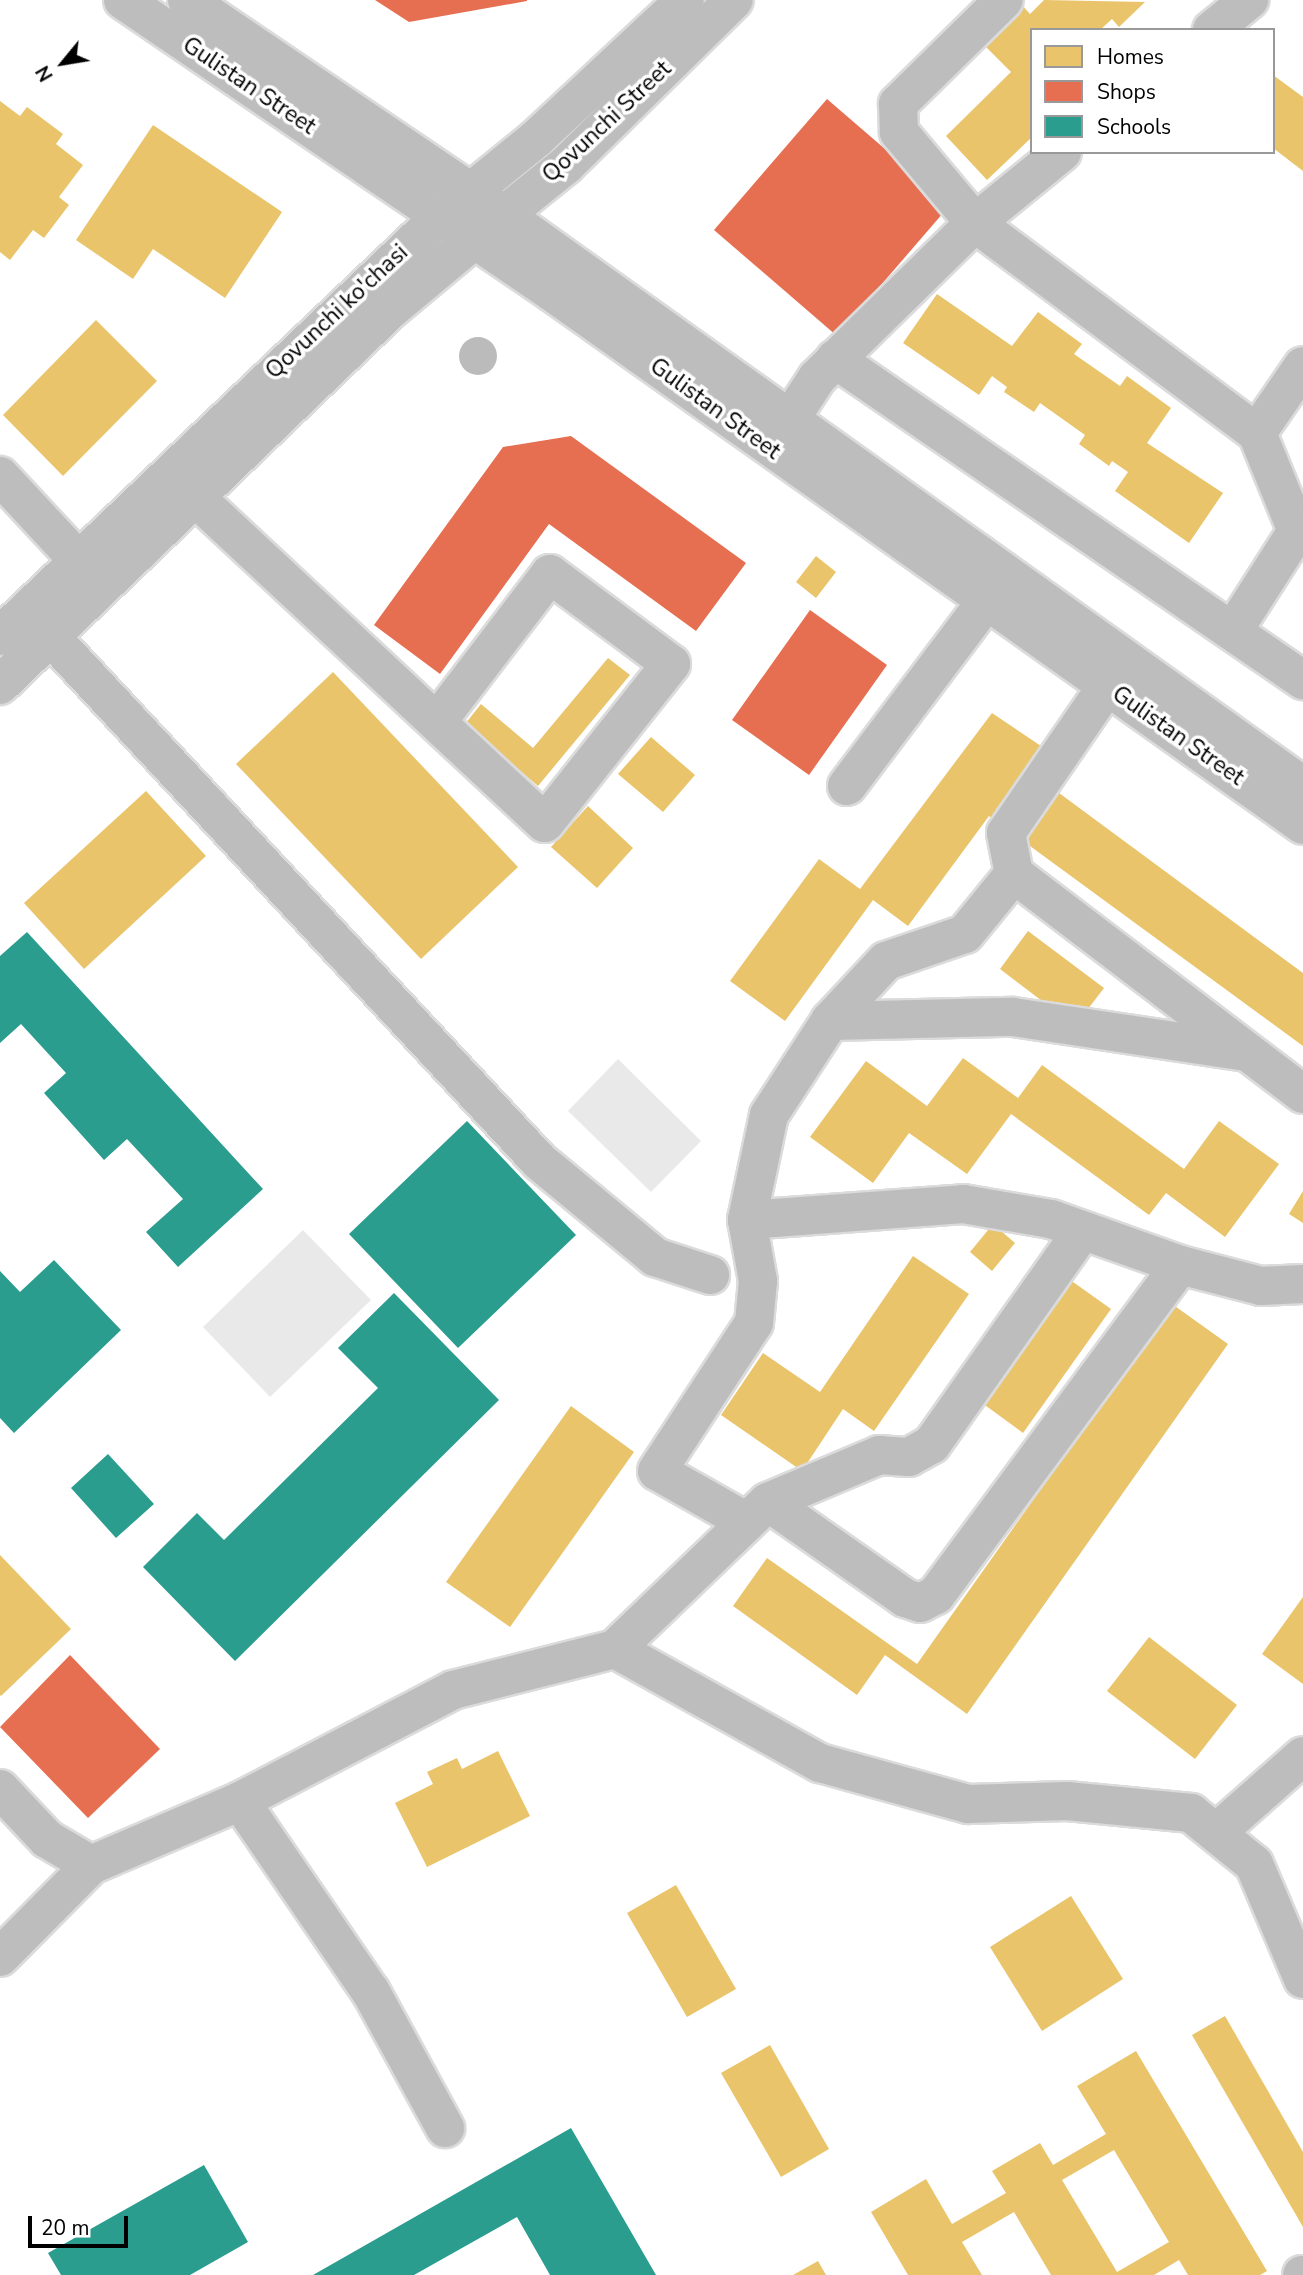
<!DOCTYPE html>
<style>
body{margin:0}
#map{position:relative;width:1303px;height:2275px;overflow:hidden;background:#fff;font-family:"Nunito Sans",sans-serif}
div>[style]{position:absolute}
.green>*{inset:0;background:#e9e9e9}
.water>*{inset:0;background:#bbb}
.round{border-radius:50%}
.homes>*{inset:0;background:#e9c46a}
.shops>*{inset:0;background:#e76f51}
.schools>*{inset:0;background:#2a9d8f}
.roads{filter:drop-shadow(2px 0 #dbdbdb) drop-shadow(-2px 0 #dbdbdb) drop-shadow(0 2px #dbdbdb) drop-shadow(0 -2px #dbdbdb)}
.minor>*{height:38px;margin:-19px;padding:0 19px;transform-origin:19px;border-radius:19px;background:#bdbdbd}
.major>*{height:38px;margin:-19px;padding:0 19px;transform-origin:19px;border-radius:19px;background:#bdbdbd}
span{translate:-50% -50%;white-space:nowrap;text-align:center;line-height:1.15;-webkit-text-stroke:7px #fff;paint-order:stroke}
.street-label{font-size:23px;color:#000}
.legend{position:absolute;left:1030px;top:28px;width:245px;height:126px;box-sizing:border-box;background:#fff;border:2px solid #999;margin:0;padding:9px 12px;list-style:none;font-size:21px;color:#000}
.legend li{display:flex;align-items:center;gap:14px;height:35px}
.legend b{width:35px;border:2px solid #999}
.north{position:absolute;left:28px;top:28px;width:70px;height:70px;-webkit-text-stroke:5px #fff;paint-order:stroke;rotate:240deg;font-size:19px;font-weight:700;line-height:28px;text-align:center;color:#000}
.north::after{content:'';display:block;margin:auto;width:24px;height:32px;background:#000;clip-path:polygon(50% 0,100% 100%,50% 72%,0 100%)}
.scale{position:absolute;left:28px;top:2216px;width:100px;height:32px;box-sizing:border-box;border:4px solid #000;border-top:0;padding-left:9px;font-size:21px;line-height:24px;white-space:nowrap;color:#000;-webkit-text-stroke:5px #fff;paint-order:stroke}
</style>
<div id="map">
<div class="green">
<div style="clip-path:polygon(618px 1059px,701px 1141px,651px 1192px,568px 1111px)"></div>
<div style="clip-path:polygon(303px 1230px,371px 1300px,270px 1397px,203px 1327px)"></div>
</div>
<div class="water">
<div class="round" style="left:459px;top:337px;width:38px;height:38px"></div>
</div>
<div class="homes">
<div style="clip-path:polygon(1044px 0,1145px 2px,1119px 27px,1112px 19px,1100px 30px,1032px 30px,1032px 137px,987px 180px,946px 136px,1011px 72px,983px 44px,1022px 5px,1030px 14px)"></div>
<div style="clip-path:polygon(1273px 75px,1303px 97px,1303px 171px,1273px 148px)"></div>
<div style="clip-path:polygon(0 101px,20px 116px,27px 107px,63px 134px,56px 144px,83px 165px,59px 197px,69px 205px,44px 238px,33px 230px,10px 260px,0 252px)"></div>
<div style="clip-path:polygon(153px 125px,282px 212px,225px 298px,153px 249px,133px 279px,76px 240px)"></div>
<div style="clip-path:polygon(937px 294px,1012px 346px,1038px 312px,1082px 344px,1074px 354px,1120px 386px,1127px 376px,1171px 408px,1147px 443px,1223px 493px,1189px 543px,1115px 491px,1128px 472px,1112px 461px,1109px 466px,1079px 444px,1085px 435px,1040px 403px,1034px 412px,1004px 392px,1007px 387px,992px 376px,979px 395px,903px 343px)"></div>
<div style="clip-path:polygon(96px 320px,157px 381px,63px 476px,3px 415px)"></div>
<div style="clip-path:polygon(816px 556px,836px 572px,816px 598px,796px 582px)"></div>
<div style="clip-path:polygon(608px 658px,630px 675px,538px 786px,465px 724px,481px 704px,533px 748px)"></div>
<div style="clip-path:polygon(333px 672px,518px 867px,421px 959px,236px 764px)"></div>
<div style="clip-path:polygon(992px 713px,1044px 748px,996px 809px,1026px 831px,1055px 790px,1303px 973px,1303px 1046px,989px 816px,908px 926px,873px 900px,785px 1021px,730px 981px,819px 859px,860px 889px)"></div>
<div style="clip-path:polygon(651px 737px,695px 775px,663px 812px,618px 774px)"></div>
<div style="clip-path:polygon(146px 791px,206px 856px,84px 969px,24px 903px)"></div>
<div style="clip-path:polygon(588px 806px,633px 848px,597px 888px,551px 847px)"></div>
<div style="clip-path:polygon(1028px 931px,1104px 988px,1075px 1026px,1000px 969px)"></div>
<div style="clip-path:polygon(963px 1058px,1018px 1098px,1042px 1065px,1184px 1169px,1219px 1121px,1279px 1164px,1225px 1237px,1166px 1193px,1149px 1215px,1011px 1114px,967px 1174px,909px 1133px,873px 1183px,810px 1137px,866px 1061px,927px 1106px)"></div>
<div style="clip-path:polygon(1303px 1191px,1303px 1223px,1289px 1214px)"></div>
<div style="clip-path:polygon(993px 1224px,1015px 1243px,992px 1271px,970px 1252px)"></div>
<div style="clip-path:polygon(913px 1256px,969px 1294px,874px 1431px,843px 1409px,802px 1471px,721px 1415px,763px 1353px,820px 1392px)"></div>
<div style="clip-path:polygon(1066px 1277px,1111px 1309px,1023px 1433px,978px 1400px)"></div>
<div style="clip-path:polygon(1172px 1304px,1228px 1344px,967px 1714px,885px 1655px,857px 1695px,733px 1606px,767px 1558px,917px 1664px)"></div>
<div style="clip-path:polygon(571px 1406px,634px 1452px,510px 1627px,446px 1582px)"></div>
<div style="clip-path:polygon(0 1555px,71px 1629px,1px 1696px,0 1695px)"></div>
<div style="clip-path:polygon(1303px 1597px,1303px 1684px,1262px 1654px)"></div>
<div style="clip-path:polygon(1149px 1637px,1237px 1705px,1195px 1759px,1107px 1691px)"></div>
<div style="clip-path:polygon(498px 1751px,530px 1816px,427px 1867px,395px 1803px,433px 1784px,427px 1772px,457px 1758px,462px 1769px)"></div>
<div style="clip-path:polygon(676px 1885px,736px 1989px,687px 2017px,627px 1913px)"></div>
<div style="clip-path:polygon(1071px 1896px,1123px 1979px,1042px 2031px,990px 1947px)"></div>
<div style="clip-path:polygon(1225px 2016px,1303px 2152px,1303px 2227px,1192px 2035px)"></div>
<div style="clip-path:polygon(770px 2045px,829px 2149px,781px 2177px,721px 2073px)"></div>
<div style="clip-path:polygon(evenodd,1136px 2051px,1267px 2271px,1260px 2275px,1188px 2275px,1179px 2260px,1154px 2275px,1051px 2275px,1014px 2212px,962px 2242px,982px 2275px,908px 2275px,871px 2212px,926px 2179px,952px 2224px,1006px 2193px,992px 2171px,1040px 2143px,1053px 2165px,1106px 2134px,1077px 2086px,1136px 2051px,1114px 2150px,1169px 2242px,1117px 2272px,1062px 2180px,1114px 2150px)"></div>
<div style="clip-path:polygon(818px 2261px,826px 2275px,793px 2275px)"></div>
</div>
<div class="shops">
<div style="clip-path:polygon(375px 0,527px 0,527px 1px,409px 22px)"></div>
<div style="clip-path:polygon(827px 99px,950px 205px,837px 336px,714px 230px)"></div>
<div style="clip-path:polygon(571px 436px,746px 563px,696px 631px,549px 524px,440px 674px,374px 625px,503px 447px)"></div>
<div style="clip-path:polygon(810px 610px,887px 665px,809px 775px,732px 720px)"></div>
<div style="clip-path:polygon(70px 1655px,160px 1749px,88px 1818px,0 1727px)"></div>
</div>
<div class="schools">
<div style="clip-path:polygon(27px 932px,263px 1189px,178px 1267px,146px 1232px,183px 1199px,127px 1139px,104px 1160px,44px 1093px,66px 1073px,21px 1024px,0 1043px,0 956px)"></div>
<div style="clip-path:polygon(467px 1121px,576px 1235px,458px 1348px,349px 1234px)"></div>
<div style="clip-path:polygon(54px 1260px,121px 1330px,14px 1433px,0 1418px,0 1271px,20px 1292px)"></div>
<div style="clip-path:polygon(394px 1293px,499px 1400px,235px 1661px,143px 1567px,197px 1513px,224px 1540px,378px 1388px,338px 1348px)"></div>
<div style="clip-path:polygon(108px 1454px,154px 1504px,116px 1538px,71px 1488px)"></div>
<div style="clip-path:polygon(571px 2128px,656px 2275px,550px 2275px,517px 2217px,414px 2275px,313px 2275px)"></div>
<div style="clip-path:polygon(204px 2165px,248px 2242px,190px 2275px,61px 2275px,48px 2253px)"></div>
</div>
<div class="roads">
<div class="minor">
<div style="left:1212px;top:30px;width:48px;rotate:-39deg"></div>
<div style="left:1062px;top:152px;width:112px;rotate:140.8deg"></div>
<div style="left:975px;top:223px;width:352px;rotate:36.7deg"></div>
<div style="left:1257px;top:433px;width:81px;rotate:-55.5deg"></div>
<div style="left:835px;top:359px;width:568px;rotate:34.45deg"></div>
<div style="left:1257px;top:433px;width:106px;rotate:67.8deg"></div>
<div style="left:772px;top:447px;width:82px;rotate:-56.9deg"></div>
<div style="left:817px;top:378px;width:221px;rotate:-44.5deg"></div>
<div style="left:975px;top:223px;width:119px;rotate:-129.9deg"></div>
<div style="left:899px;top:132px;width:28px;rotate:-92deg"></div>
<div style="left:898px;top:104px;width:148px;rotate:-44.5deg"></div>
<div style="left:0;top:476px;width:138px;rotate:47.1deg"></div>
<div style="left:195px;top:497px;width:478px;rotate:43deg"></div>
<div style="left:545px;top:823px;width:203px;rotate:-51.6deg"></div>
<div style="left:671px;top:664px;width:151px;rotate:-143.4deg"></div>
<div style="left:550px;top:574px;width:186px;rotate:127.4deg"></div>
<div style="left:1233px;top:631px;width:119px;rotate:-57.4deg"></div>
<div style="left:1297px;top:531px;width:6px"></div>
<div style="left:0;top:636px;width:609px;rotate:-43.6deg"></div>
<div style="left:50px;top:636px;width:717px;rotate:47.03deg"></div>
<div style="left:539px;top:1161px;width:151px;rotate:39.6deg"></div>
<div style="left:655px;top:1257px;width:58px;rotate:18.1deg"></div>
<div style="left:0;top:685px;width:541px;rotate:-43.88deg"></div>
<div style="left:390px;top:310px;width:111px;rotate:-39.9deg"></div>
<div style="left:847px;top:786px;width:233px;rotate:-53deg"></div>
<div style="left:1014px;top:874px;width:42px;rotate:-101deg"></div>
<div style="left:1006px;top:833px;width:178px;rotate:-55.5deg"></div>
<div style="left:830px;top:1021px;width:82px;rotate:-47deg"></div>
<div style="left:886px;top:961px;width:83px;rotate:-18.9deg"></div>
<div style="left:965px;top:934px;width:77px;rotate:-50.8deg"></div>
<div style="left:1014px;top:874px;width:363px;rotate:37.3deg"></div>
<div style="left:747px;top:1220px;width:217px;rotate:-4.2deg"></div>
<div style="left:963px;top:1204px;width:89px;rotate:9.7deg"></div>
<div style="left:1051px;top:1219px;width:137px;rotate:19.6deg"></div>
<div style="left:1180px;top:1265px;width:84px;rotate:14.5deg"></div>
<div style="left:1261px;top:1286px;width:42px;rotate:-2.7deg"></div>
<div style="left:768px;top:1502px;width:121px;rotate:-22.9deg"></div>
<div style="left:879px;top:1455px;width:30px;rotate:4deg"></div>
<div style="left:909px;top:1457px;width:26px;rotate:-29deg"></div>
<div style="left:932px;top:1444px;width:261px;rotate:-54.8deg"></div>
<div style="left:747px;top:1522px;width:103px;rotate:-150.5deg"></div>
<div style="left:657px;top:1471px;width:177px;rotate:-56.8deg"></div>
<div style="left:754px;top:1323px;width:42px;rotate:-84.6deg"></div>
<div style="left:758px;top:1281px;width:62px;rotate:-100.2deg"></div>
<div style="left:747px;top:1220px;width:107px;rotate:-78.2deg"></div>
<div style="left:769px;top:1115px;width:112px;rotate:-57deg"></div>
<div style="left:830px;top:1021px;width:183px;rotate:-1.3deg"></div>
<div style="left:1013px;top:1017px;width:236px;rotate:8.5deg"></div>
<div style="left:615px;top:1649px;width:235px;rotate:29.1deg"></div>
<div style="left:820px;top:1763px;width:154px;rotate:15.5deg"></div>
<div style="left:968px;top:1804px;width:99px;rotate:-1.7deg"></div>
<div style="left:1067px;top:1801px;width:125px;rotate:5.5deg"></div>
<div style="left:1191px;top:1813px;width:81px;rotate:39deg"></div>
<div style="left:1254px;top:1864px;width:125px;rotate:66.9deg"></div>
<div style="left:0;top:1789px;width:69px;rotate:46.8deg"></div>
<div style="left:47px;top:1839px;width:51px;rotate:30.6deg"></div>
<div style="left:91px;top:1865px;width:162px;rotate:-23.2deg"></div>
<div style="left:240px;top:1801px;width:240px;rotate:-27.5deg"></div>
<div style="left:453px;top:1690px;width:167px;rotate:-14.2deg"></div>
<div style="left:615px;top:1649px;width:212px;rotate:-43.9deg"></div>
<div style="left:768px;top:1502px;width:167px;rotate:35deg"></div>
<div style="left:905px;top:1598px;width:16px;rotate:18deg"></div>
<div style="left:920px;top:1603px;width:18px;rotate:-27deg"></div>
<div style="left:936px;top:1595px;width:410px;rotate:-53.5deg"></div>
<div style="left:240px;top:1801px;width:232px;rotate:55.6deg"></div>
<div style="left:371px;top:1992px;width:155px;rotate:61.4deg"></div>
<div style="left:1216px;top:1833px;width:116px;rotate:-41.5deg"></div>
<div style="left:0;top:1957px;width:129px;rotate:-45.3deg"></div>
<div style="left:1302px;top:2275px;width:1px"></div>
</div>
<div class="major">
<div style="left:123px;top:0;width:519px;rotate:34.24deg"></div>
<div style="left:552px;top:292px;width:921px;rotate:35.36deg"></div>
<div style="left:187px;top:0;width:383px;rotate:34.1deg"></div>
<div style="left:504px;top:215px;width:982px;rotate:35.55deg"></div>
<div style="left:451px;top:208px;width:111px;rotate:-39.1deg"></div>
<div style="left:537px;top:138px;width:202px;rotate:-43deg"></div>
<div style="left:484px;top:231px;width:105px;rotate:-38.8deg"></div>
<div style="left:566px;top:165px;width:235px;rotate:-44.5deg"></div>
</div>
</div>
<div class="street-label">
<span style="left:249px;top:86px;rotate:34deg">Gulistan Street</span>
<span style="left:607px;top:122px;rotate:-43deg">Qovunchi Street</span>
<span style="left:337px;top:312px;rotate:-43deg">Qovunchi ko'chasi</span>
<span style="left:715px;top:409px;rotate:36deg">Gulistan Street</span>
<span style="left:1178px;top:736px;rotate:35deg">Gulistan Street</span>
</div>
<ul class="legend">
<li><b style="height:19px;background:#e9c46a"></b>Homes</li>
<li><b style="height:19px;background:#e76f51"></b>Shops</li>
<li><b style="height:19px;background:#2a9d8f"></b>Schools</li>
</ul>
<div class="north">N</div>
<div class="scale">20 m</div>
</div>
